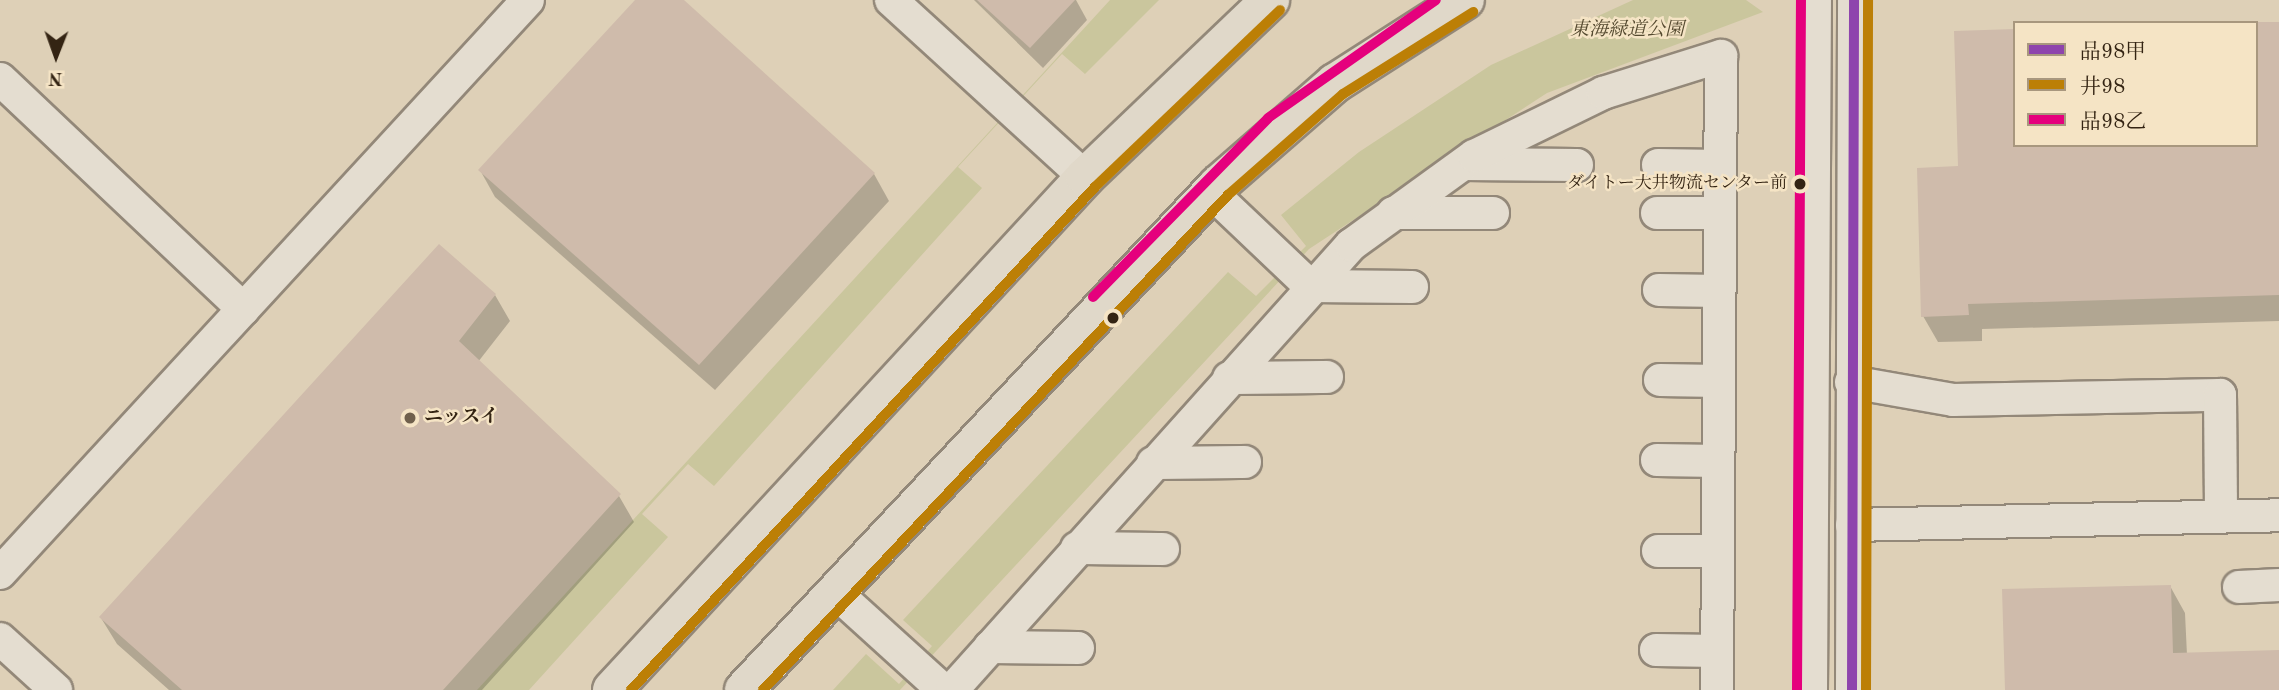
<!DOCTYPE html>
<meta charset="utf-8">
<style>
body{margin:0}
#map{position:relative;width:2279px;height:690px;overflow:hidden;background:#ded0b7;font-family:"Old Standard TT","Noto Serif JP",serif}
div>[style]{position:absolute}
.green>*{inset:0;background:#cac69d}
.shadow>*{inset:0;background:#0003}
.building>*{inset:0;background:#cfbbab}
.roads{filter:drop-shadow(2px 0 #938879) drop-shadow(-2px 0 #938879) drop-shadow(0 2px #938879) drop-shadow(0 -2px #938879)}
.minor>*{height:32px;margin:-16px;padding:0 16px;transform-origin:16px;border-radius:16px;background:#e4ddd0}
.major>*{height:38px;margin:-19px;padding:0 19px;transform-origin:19px;border-radius:19px;background:#e0d8c9}
.bus-1>*{height:10px;margin:-5px;padding:0 5px;transform-origin:5px;border-radius:5px;background:#8e44ad}
.bus-2>*{height:10px;margin:-5px;padding:0 5px;transform-origin:5px;border-radius:5px;background:#bc7f06}
.bus-3>*{height:10px;margin:-5px;padding:0 5px;transform-origin:5px;border-radius:5px;background:#e5007d}
.dots>*{width:19px;height:19px;translate:-50% -50%;box-sizing:border-box;border:4px solid #f5e4c5;border-radius:50%}
span{translate:-50% -50%;white-space:nowrap;text-align:center;line-height:1.15;-webkit-text-stroke:5px #f5e4c5;paint-order:stroke}
.bus-label{font-size:17px;color:#342413}
.right{translate:-100% -50%;text-align:right}
.park-label{font-size:19px;color:#554a30;font-style:italic}
.poi-label{font-size:19px;color:#342413;font-weight:700}
.left{translate:0 -50%;text-align:left}
.legend{position:absolute;left:2013px;top:21px;width:245px;height:126px;box-sizing:border-box;background:#f5e4c5;border:2px solid #a8977e;margin:0;padding:9px 12px;list-style:none;font-size:21px;color:#342413}
.legend li{display:flex;align-items:center;gap:14px;height:35px}
.legend b{width:35px;border:2px solid #a8977e}
.north{position:absolute;left:21px;top:21px;width:70px;height:70px;-webkit-text-stroke:5px #f5e4c5;paint-order:stroke;rotate:181deg;font-size:19px;font-weight:700;line-height:28px;text-align:center;color:#342413}
.north::after{content:'';display:block;margin:auto;width:24px;height:32px;background:#342413;clip-path:polygon(50% 0,100% 100%,50% 72%,0 100%)}
</style>
<div id="map">
<div class="green">
<div style="clip-path:polygon(1110px 0,1159px 0,1085px 74px,1062px 54px,958px 167px,982px 188px,714px 486px,688px 464px,642px 514px,668px 537px,529px 690px,477px 690px)"></div>
<div style="clip-path:polygon(1633px 0,1746px 0,1763px 12px,1547px 93px,1309px 249px,900px 690px,833px 690px,866px 654px,899px 684px,932px 646px,903px 620px,1228px 272px,1256px 296px,1306px 246px,1281px 215px,1359px 152px,1491px 65px)"></div>
</div>
<div class="shadow">
<div style="clip-path:polygon(638px 0,682px 0,874px 174px,889px 201px,715px 390px,495px 197px,480px 170px)"></div>
<div style="clip-path:polygon(974px 0,1076px 0,1087px 20px,1043px 68px)"></div>
<div style="clip-path:polygon(2279px 24px,2279px 321px,1982px 329px,1982px 341px,1938px 342px,1923px 316px,1960px 168px,2015px 145px,2256px 145px)"></div>
<div style="clip-path:polygon(495px 295px,510px 321px,478px 362px,619px 496px,634px 522px,482px 690px,169px 690px,117px 644px,101px 618px)"></div>
<div style="clip-path:polygon(2170px 586px,2185px 613px,2187px 655px,2279px 652px,2279px 690px,2007px 690px)"></div>
</div>
<div class="building">
<div style="clip-path:polygon(635px 0,684px 0,875px 173px,699px 365px,478px 170px)"></div>
<div style="clip-path:polygon(977px 0,1075px 0,1030px 48px)"></div>
<div style="clip-path:polygon(2256px 22px,2279px 22px,2279px 295px,1968px 304px,1969px 315px,1921px 317px,1917px 168px,1958px 166px,1954px 31px,2015px 29px,2015px 145px,2256px 145px)"></div>
<div style="clip-path:polygon(439px 244px,496px 294px,459px 341px,621px 494px,443px 690px,182px 690px,99px 617px)"></div>
<div style="clip-path:polygon(2171px 585px,2173px 653px,2279px 650px,2279px 690px,2005px 690px,2002px 589px)"></div>
</div>
<div class="roads">
<div class="minor">
<div style="left:891px;top:0;width:263px;rotate:42.4deg"></div>
<div style="left:0;top:79px;width:335px;rotate:43.4deg"></div>
<div style="left:1464px;top:164px;width:113px;rotate:0.5deg"></div>
<div style="left:1658px;top:165px;width:62px;rotate:0.9deg"></div>
<div style="left:1211px;top:192px;width:137px;rotate:43.5deg"></div>
<div style="left:1310px;top:286px;width:102px;rotate:0.6deg"></div>
<div style="left:1393px;top:213px;width:100px"></div>
<div style="left:1657px;top:213px;width:63px"></div>
<div style="left:1659px;top:290px;width:60px;rotate:1deg"></div>
<div style="left:1229px;top:378px;width:98px;rotate:-0.6deg"></div>
<div style="left:1660px;top:380px;width:59px;rotate:1deg"></div>
<div style="left:1851px;top:382px;width:104px;rotate:10deg"></div>
<div style="left:1953px;top:400px;width:267px;rotate:-1.1deg"></div>
<div style="left:2220px;top:395px;width:121px;rotate:89.5deg"></div>
<div style="left:1657px;top:460px;width:61px;rotate:0.9deg"></div>
<div style="left:1153px;top:463px;width:92px;rotate:-0.6deg"></div>
<div style="left:1852px;top:525px;width:427px;rotate:-1.3deg"></div>
<div style="left:1077px;top:548px;width:86px;rotate:0.7deg"></div>
<div style="left:1658px;top:551px;width:59px"></div>
<div style="left:0;top:573px;width:779px;rotate:-47.34deg"></div>
<div style="left:2239px;top:587px;width:40px;rotate:-2.9deg"></div>
<div style="left:835px;top:592px;width:146px;rotate:42.2deg"></div>
<div style="left:0;top:639px;width:76px;rotate:42.3deg"></div>
<div style="left:990px;top:647px;width:88px;rotate:0.7deg"></div>
<div style="left:1656px;top:650px;width:61px;rotate:0.9deg"></div>
<div style="left:952px;top:690px;width:598px;rotate:-48.12deg"></div>
<div style="left:1351px;top:245px;width:152px;rotate:-35.9deg"></div>
<div style="left:1474px;top:156px;width:144px;rotate:-26deg"></div>
<div style="left:1603px;top:93px;width:124px;rotate:-17.4deg"></div>
<div style="left:1721px;top:56px;width:634px;rotate:90.36deg"></div>
<div style="left:1811px;top:690px;width:690px;rotate:-89.67deg"></div>
<div style="left:1852px;top:690px;width:690px;rotate:-89.83deg"></div>
</div>
<div class="major">
<div style="left:612px;top:690px;width:698px;rotate:-47.32deg"></div>
<div style="left:1085px;top:177px;width:256px;rotate:-43.7deg"></div>
<div style="left:744px;top:690px;width:693px;rotate:-46.81deg"></div>
<div style="left:1218px;top:185px;width:155px;rotate:-41.1deg"></div>
<div style="left:1335px;top:83px;width:154px;rotate:-32.6deg"></div>
</div>
</div>
<div class="bus-1">
<div style="left:1852px;top:690px;width:690px;rotate:-89.83deg"></div>
</div>
<div class="bus-2">
<div style="left:631px;top:690px;width:684px;rotate:-47.31deg"></div>
<div style="left:1095px;top:187px;width:256px;rotate:-43.7deg"></div>
<div style="left:763px;top:690px;width:679px;rotate:-46.79deg"></div>
<div style="left:1228px;top:195px;width:153px;rotate:-41.3deg"></div>
<div style="left:1343px;top:94px;width:154px;rotate:-32.2deg"></div>
<div style="left:1866px;top:690px;width:690px;rotate:-89.83deg"></div>
</div>
<div class="bus-3">
<div style="left:1093px;top:297px;width:250px;rotate:-45.6deg"></div>
<div style="left:1268px;top:118px;width:205px;rotate:-35.1deg"></div>
<div style="left:1797px;top:690px;width:690px;rotate:-89.67deg"></div>
</div>
<div class="dots">
<div style="left:1800px;top:184px;background:#342413"></div>
<div style="left:1113px;top:318px;background:#342413"></div>
<div style="left:410px;top:418px;background:#70604c"></div>
</div>
<div class="bus-label">
<span class="right" style="left:1787px;top:184px">ダイトー大井物流センター前</span>
</div>
<div class="park-label">
<span style="left:1627px;top:31px">東海緑道公園</span>
</div>
<div class="poi-label">
<span class="left" style="left:424px;top:418px">ニッスイ</span>
</div>
<ul class="legend">
<li><b style="height:9px;background:#8e44ad"></b>品98甲</li>
<li><b style="height:9px;background:#bc7f06"></b>井98</li>
<li><b style="height:9px;background:#e5007d"></b>品98乙</li>
</ul>
<div class="north">N</div>
</div>
